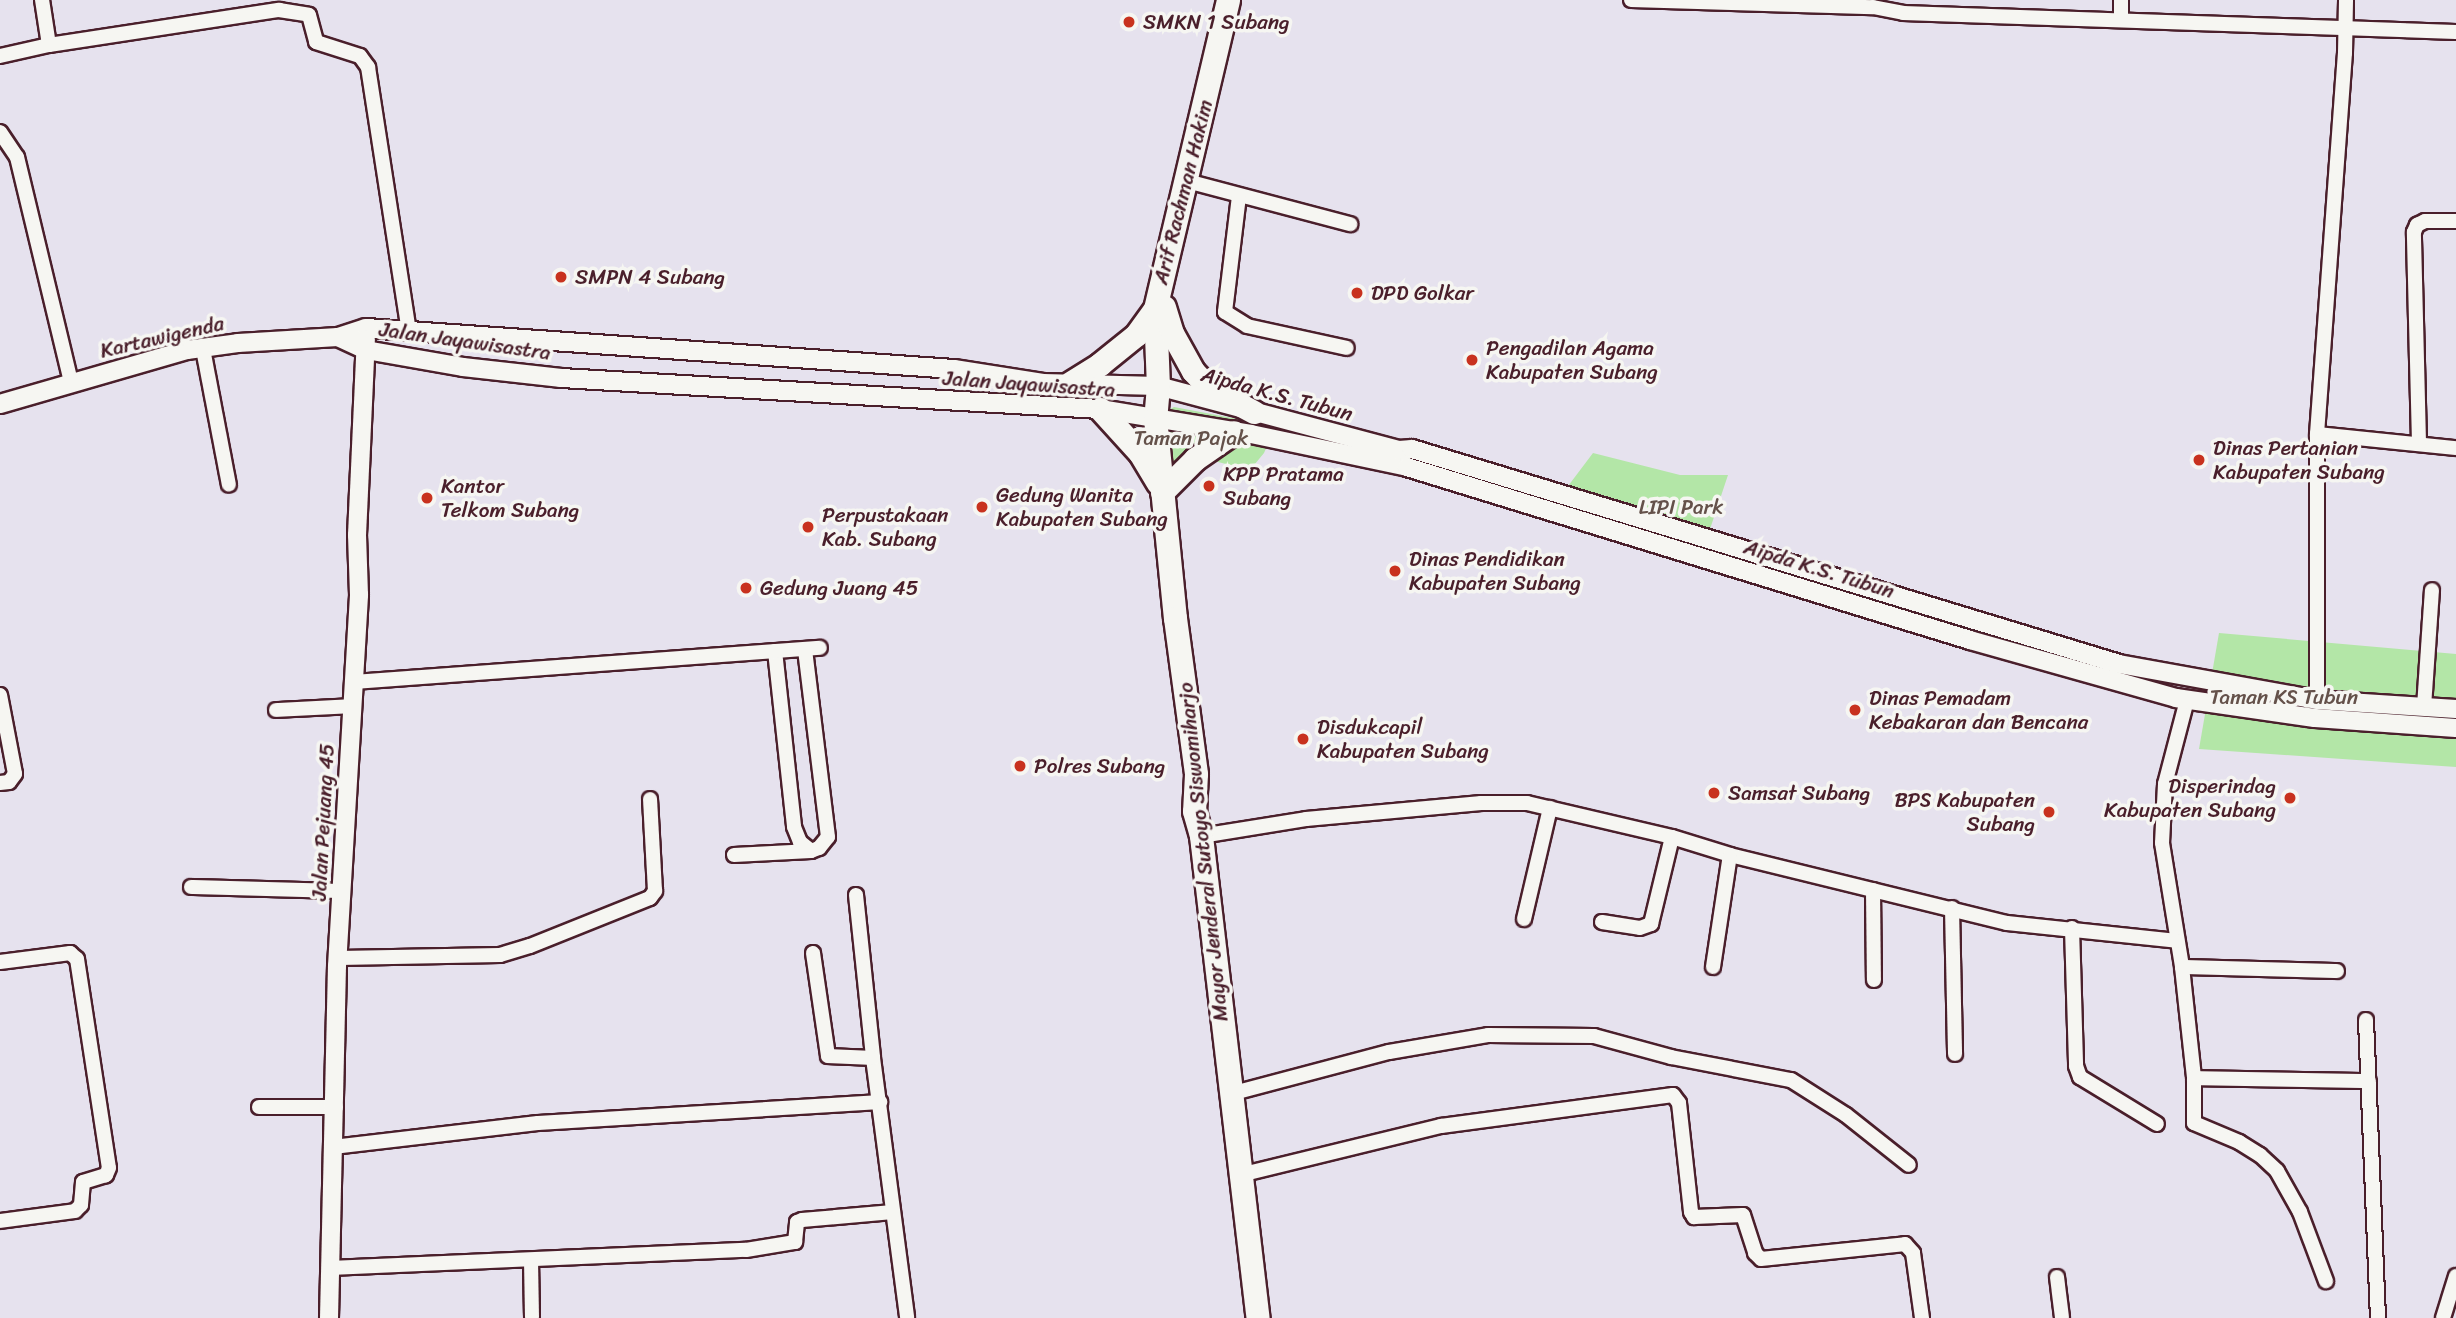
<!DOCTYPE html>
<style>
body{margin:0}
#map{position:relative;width:2456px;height:1318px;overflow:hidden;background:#e6e2ee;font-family:Sriracha,sans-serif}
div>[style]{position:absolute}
.green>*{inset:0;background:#b3e6a7}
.roads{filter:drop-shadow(2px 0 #4a1f2b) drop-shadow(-2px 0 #4a1f2b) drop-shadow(0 2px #4a1f2b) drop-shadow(0 -2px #4a1f2b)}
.minor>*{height:14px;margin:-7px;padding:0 7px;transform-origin:7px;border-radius:7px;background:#f6f6f2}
.tertiary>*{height:18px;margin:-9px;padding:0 9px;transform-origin:9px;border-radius:9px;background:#f6f6f2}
.primary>*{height:23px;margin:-11.5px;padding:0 11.5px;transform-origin:11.5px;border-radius:11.5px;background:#f6f6f2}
.dots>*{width:19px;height:19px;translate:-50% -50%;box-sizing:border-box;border:4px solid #f6f6f2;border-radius:50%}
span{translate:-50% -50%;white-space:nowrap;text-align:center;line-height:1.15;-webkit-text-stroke:7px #f6f6f2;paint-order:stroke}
.poi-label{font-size:21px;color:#4a1f2b}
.left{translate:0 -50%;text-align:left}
.right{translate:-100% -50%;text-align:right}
.street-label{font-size:21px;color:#4a1f2b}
.park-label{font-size:21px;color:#64514a}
</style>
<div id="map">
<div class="green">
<div style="clip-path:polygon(1174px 407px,1248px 421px,1275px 428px,1264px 453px,1250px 470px,1210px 460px,1166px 478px,1162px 414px)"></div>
<div style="clip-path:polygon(1593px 453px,1680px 475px,1728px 475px,1704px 547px,1556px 502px)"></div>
<div style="clip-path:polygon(2219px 633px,2456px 654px,2456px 767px,2199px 749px)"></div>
</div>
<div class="roads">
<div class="minor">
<div style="left:1631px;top:0;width:242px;rotate:1.7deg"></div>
<div style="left:1873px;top:7px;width:31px;rotate:11deg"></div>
<div style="left:1903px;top:13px;width:553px;rotate:1.97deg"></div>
<div style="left:2121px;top:19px;width:19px;rotate:-90deg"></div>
<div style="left:49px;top:45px;width:233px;rotate:-8.7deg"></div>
<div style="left:279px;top:10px;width:30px;rotate:9deg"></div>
<div style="left:309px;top:15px;width:28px;rotate:75deg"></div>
<div style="left:316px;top:42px;width:46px;rotate:17.7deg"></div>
<div style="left:360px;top:56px;width:14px;rotate:54deg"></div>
<div style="left:368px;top:67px;width:267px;rotate:81.2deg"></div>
<div style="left:0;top:56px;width:50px;rotate:-12.7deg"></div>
<div style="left:49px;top:45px;width:46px;rotate:-98.8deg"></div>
<div style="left:0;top:132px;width:30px;rotate:56deg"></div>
<div style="left:17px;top:157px;width:231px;rotate:76.5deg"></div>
<div style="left:1187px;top:181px;width:169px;rotate:14.8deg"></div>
<div style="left:1239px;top:196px;width:117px;rotate:96.9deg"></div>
<div style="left:1225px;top:312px;width:26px;rotate:32deg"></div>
<div style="left:1247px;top:326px;width:102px;rotate:12.4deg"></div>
<div style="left:203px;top:349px;width:138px;rotate:79.2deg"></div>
<div style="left:2317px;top:434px;width:140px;rotate:5.8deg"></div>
<div style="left:2419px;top:443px;width:211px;rotate:-91.4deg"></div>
<div style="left:2414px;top:232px;width:8px;rotate:-67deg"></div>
<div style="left:2417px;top:225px;width:9px;rotate:-27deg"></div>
<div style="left:2425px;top:221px;width:31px"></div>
<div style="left:775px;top:651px;width:177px;rotate:83.8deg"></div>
<div style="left:794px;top:827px;width:16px;rotate:68deg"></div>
<div style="left:800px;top:842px;width:14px;rotate:39deg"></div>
<div style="left:354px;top:682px;width:467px;rotate:-4.2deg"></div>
<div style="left:0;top:695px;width:80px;rotate:79.2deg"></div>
<div style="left:15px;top:774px;width:10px;rotate:127deg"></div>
<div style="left:9px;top:782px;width:9px;rotate:174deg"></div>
<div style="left:2187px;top:700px;width:87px;rotate:104.7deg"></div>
<div style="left:2165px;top:784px;width:59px;rotate:92.9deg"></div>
<div style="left:2162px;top:843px;width:126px;rotate:80.8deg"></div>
<div style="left:2182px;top:967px;width:112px;rotate:83.8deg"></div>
<div style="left:2194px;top:1078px;width:175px;rotate:1deg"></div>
<div style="left:2317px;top:700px;width:266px;rotate:-90deg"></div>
<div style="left:2317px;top:434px;width:382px;rotate:-85.8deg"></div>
<div style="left:2345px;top:53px;width:53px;rotate:-88.9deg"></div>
<div style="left:2424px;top:707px;width:117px;rotate:-86.1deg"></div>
<div style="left:276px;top:710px;width:76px;rotate:-3deg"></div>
<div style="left:1201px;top:836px;width:106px;rotate:-9.2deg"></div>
<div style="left:1306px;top:819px;width:176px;rotate:-5.2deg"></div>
<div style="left:1481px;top:803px;width:46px"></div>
<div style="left:1527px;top:803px;width:149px;rotate:13.2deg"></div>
<div style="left:1672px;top:837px;width:61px;rotate:17.2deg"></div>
<div style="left:1730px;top:855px;width:285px;rotate:13.8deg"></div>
<div style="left:2007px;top:923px;width:171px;rotate:6deg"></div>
<div style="left:734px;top:855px;width:77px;rotate:-3deg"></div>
<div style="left:811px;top:851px;width:9px;rotate:-21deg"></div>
<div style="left:819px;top:848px;width:14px;rotate:-51deg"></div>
<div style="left:828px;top:837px;width:189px;rotate:-97deg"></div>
<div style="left:191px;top:887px;width:151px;rotate:1.5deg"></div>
<div style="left:1873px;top:890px;width:90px;rotate:89.4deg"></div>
<div style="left:856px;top:895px;width:164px;rotate:84deg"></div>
<div style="left:873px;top:1058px;width:262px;rotate:82.5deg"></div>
<div style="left:1952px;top:908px;width:146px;rotate:88.8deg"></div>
<div style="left:1524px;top:919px;width:114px;rotate:-76.8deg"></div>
<div style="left:1602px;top:922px;width:38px;rotate:9deg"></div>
<div style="left:1640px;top:928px;width:12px;rotate:-20deg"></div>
<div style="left:1651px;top:924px;width:89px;rotate:-76.4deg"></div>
<div style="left:2072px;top:928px;width:138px;rotate:88.3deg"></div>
<div style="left:2076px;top:1066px;width:12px;rotate:70deg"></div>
<div style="left:2080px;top:1077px;width:90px;rotate:31.4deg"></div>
<div style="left:813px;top:953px;width:104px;rotate:81.7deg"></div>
<div style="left:828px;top:1056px;width:45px;rotate:2.5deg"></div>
<div style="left:339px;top:958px;width:161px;rotate:-1.1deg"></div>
<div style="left:500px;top:955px;width:31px;rotate:-17deg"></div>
<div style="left:530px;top:946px;width:129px;rotate:-21.8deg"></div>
<div style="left:650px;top:898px;width:9px;rotate:-54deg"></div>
<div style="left:655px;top:891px;width:92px;rotate:-93.1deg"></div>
<div style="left:0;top:962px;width:71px;rotate:-7.3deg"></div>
<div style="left:70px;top:953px;width:9px;rotate:41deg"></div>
<div style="left:77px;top:959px;width:211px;rotate:81.3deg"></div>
<div style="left:109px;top:1168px;width:8px;rotate:113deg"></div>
<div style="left:106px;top:1175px;width:24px;rotate:163deg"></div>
<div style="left:83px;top:1182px;width:23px;rotate:95deg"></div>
<div style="left:81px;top:1205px;width:8px;rotate:135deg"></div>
<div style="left:75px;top:1211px;width:76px;rotate:172.4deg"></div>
<div style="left:1713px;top:967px;width:113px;rotate:-81.4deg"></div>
<div style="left:2182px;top:967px;width:155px;rotate:1.5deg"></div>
<div style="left:2366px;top:1020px;width:298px;rotate:87.7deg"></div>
<div style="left:2194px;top:1078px;width:45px;rotate:90deg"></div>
<div style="left:2194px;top:1123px;width:49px;rotate:22.9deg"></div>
<div style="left:2239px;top:1142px;width:25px;rotate:32deg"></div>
<div style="left:2260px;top:1155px;width:23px;rotate:43deg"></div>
<div style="left:2277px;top:1171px;width:47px;rotate:60.7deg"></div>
<div style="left:2300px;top:1212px;width:74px;rotate:69.4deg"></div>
<div style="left:1230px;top:1094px;width:164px;rotate:-14.8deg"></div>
<div style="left:1389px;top:1052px;width:100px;rotate:-9.7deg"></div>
<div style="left:1488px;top:1035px;width:106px;rotate:0.5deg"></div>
<div style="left:1594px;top:1036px;width:80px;rotate:15.3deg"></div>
<div style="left:1671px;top:1057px;width:122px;rotate:10.9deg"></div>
<div style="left:1791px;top:1080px;width:65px;rotate:32.5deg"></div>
<div style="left:1846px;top:1115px;width:80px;rotate:38.4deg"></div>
<div style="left:259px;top:1107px;width:77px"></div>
<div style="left:333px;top:1147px;width:206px;rotate:-6.7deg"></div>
<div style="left:538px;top:1123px;width:343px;rotate:-3.5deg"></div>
<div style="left:1240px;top:1175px;width:207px;rotate:-13.7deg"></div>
<div style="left:1441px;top:1126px;width:234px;rotate:-7.6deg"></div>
<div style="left:1673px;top:1095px;width:10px;rotate:53deg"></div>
<div style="left:1679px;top:1103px;width:110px;rotate:83.7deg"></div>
<div style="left:1691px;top:1212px;width:6px;rotate:59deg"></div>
<div style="left:1694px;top:1217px;width:49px;rotate:-2.3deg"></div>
<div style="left:1743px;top:1215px;width:40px;rotate:72deg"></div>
<div style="left:1755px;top:1253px;width:8px;rotate:45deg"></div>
<div style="left:1761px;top:1259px;width:145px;rotate:-5.9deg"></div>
<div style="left:1905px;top:1244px;width:12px;rotate:48deg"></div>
<div style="left:1913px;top:1253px;width:66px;rotate:82.1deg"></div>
<div style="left:531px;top:1260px;width:57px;rotate:89deg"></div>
<div style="left:330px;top:1268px;width:416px;rotate:-2.5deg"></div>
<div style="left:746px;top:1250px;width:50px;rotate:-9.3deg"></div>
<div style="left:795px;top:1242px;width:20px;rotate:-84deg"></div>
<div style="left:797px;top:1222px;width:5px;rotate:-22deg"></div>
<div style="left:802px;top:1220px;width:91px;rotate:-5deg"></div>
<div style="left:2057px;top:1277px;width:41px;rotate:83deg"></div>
<div style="left:2443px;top:1318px;width:44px;rotate:-72.8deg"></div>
</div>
<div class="tertiary">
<div style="left:338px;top:337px;width:31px;rotate:25deg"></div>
<div style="left:366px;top:350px;width:98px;rotate:9.9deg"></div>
<div style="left:463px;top:367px;width:99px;rotate:6.4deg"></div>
<div style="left:561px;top:378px;width:540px;rotate:3.29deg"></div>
<div style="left:1100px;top:409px;width:153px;rotate:9.4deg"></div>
<div style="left:1251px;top:434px;width:159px;rotate:11.9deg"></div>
<div style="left:1407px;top:467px;width:589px;rotate:17.08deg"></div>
<div style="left:1970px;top:640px;width:214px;rotate:15.7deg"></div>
<div style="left:2176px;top:698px;width:140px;rotate:8.2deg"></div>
<div style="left:2315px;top:718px;width:141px;rotate:4.1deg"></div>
<div style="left:0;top:404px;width:195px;rotate:-16.1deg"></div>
<div style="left:187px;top:350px;width:51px;rotate:-7.8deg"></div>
<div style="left:238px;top:343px;width:100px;rotate:-3.4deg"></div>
<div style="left:338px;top:337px;width:29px;rotate:-18deg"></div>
<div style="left:366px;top:328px;width:589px;rotate:3.99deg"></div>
<div style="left:954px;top:369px;width:90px;rotate:8.9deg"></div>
<div style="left:1043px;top:383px;width:115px;rotate:1.5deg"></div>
<div style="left:1158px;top:386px;width:249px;rotate:14.9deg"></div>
<div style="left:1399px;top:450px;width:13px;rotate:-4deg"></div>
<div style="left:1412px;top:449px;width:739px;rotate:16.91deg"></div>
<div style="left:2119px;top:664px;width:201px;rotate:10.3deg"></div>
<div style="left:2317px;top:700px;width:139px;rotate:3.7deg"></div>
<div style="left:329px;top:1318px;width:352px;rotate:-88.7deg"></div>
<div style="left:337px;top:966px;width:372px;rotate:-86.6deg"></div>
<div style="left:359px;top:595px;width:60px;rotate:-91.9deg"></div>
<div style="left:357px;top:535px;width:196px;rotate:-87.4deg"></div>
</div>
<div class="primary">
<div style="left:1228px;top:0;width:318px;rotate:103.3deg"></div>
<div style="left:1155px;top:309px;width:77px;rotate:87.8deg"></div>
<div style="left:1158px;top:386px;width:32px;rotate:95deg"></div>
<div style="left:1155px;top:418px;width:201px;rotate:84.3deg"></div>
<div style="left:1175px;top:618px;width:157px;rotate:82.3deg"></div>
<div style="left:1196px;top:774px;width:37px;rotate:93deg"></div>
<div style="left:1194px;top:811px;width:26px;rotate:74deg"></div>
<div style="left:1201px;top:836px;width:485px;rotate:83.3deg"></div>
<div style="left:1164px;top:307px;width:27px;rotate:73deg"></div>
<div style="left:1172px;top:333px;width:43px;rotate:61.1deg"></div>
<div style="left:1193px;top:371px;width:23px;rotate:47deg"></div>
<div style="left:1209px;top:388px;width:51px;rotate:28.1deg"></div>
<div style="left:1070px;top:383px;width:36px;rotate:-32deg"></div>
<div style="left:1100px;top:364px;width:46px;rotate:-38.9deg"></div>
<div style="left:1136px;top:335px;width:32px;rotate:-54deg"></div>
<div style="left:1100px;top:409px;width:59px;rotate:47.7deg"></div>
<div style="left:1140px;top:453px;width:35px;rotate:59deg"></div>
<div style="left:1162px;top:492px;width:47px;rotate:-45deg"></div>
<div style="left:1195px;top:459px;width:47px;rotate:-34.7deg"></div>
</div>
</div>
<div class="dots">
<div style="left:1129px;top:22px;background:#c8321e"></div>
<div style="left:561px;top:277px;background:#c8321e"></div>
<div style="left:1357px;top:293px;background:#c8321e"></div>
<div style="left:1472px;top:360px;background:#c8321e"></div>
<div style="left:2199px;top:460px;background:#c8321e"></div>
<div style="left:1209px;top:486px;background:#c8321e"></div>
<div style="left:427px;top:498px;background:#c8321e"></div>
<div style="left:982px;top:507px;background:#c8321e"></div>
<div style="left:808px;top:527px;background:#c8321e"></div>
<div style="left:1395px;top:571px;background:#c8321e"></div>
<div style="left:746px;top:588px;background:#c8321e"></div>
<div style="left:1855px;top:710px;background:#c8321e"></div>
<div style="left:1303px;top:739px;background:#c8321e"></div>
<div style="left:1020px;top:766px;background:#c8321e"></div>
<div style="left:1714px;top:793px;background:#c8321e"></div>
<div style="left:2290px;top:798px;background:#c8321e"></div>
<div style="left:2049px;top:812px;background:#c8321e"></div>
</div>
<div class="poi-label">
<span class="left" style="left:1143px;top:22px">SMKN 1 Subang</span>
<span class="left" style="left:575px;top:277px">SMPN 4 Subang</span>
<span class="left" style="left:1371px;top:293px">DPD Golkar</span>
<span class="left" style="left:1486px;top:360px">Pengadilan Agama<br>Kabupaten Subang</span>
<span class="left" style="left:2213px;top:460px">Dinas Pertanian<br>Kabupaten Subang</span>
<span class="left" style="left:1223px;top:486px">KPP Pratama<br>Subang</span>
<span class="left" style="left:441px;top:498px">Kantor<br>Telkom Subang</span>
<span class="left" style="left:996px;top:507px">Gedung Wanita<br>Kabupaten Subang</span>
<span class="left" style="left:822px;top:527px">Perpustakaan<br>Kab. Subang</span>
<span class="left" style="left:1409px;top:571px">Dinas Pendidikan<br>Kabupaten Subang</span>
<span class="left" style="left:760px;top:588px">Gedung Juang 45</span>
<span class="left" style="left:1869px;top:710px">Dinas Pemadam<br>Kebakaran dan Bencana</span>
<span class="left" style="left:1317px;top:739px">Disdukcapil<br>Kabupaten Subang</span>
<span class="left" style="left:1034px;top:766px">Polres Subang</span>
<span class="right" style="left:2276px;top:798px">Disperindag<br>Kabupaten Subang</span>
<span class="left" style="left:1728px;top:793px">Samsat Subang</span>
<span class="right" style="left:2035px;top:812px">BPS Kabupaten<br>Subang</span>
</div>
<div class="street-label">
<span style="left:1183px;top:192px;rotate:-76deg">Arif Rachman Hakim</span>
<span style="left:162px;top:337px;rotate:-13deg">Kartawigenda</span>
<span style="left:465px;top:341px;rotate:8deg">Jalan Jayawisastra</span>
<span style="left:1029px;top:384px;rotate:4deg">Jalan Jayawisastra</span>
<span style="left:1277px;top:394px;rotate:15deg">Aipda K.S. Tubun</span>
<span style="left:1819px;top:569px;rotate:17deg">Aipda K.S. Tubun</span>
<span style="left:323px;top:822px;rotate:-87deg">Jalan Pejuang 45</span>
<span style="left:1203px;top:852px;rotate:-96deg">Mayor Jenderal Sutoyo Siswomiharjo</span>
</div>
<div class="park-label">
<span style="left:1191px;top:438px">Taman Pajak</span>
<span style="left:1681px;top:507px">LIPI Park</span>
<span style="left:2284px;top:697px">Taman KS Tubun</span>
</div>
</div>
